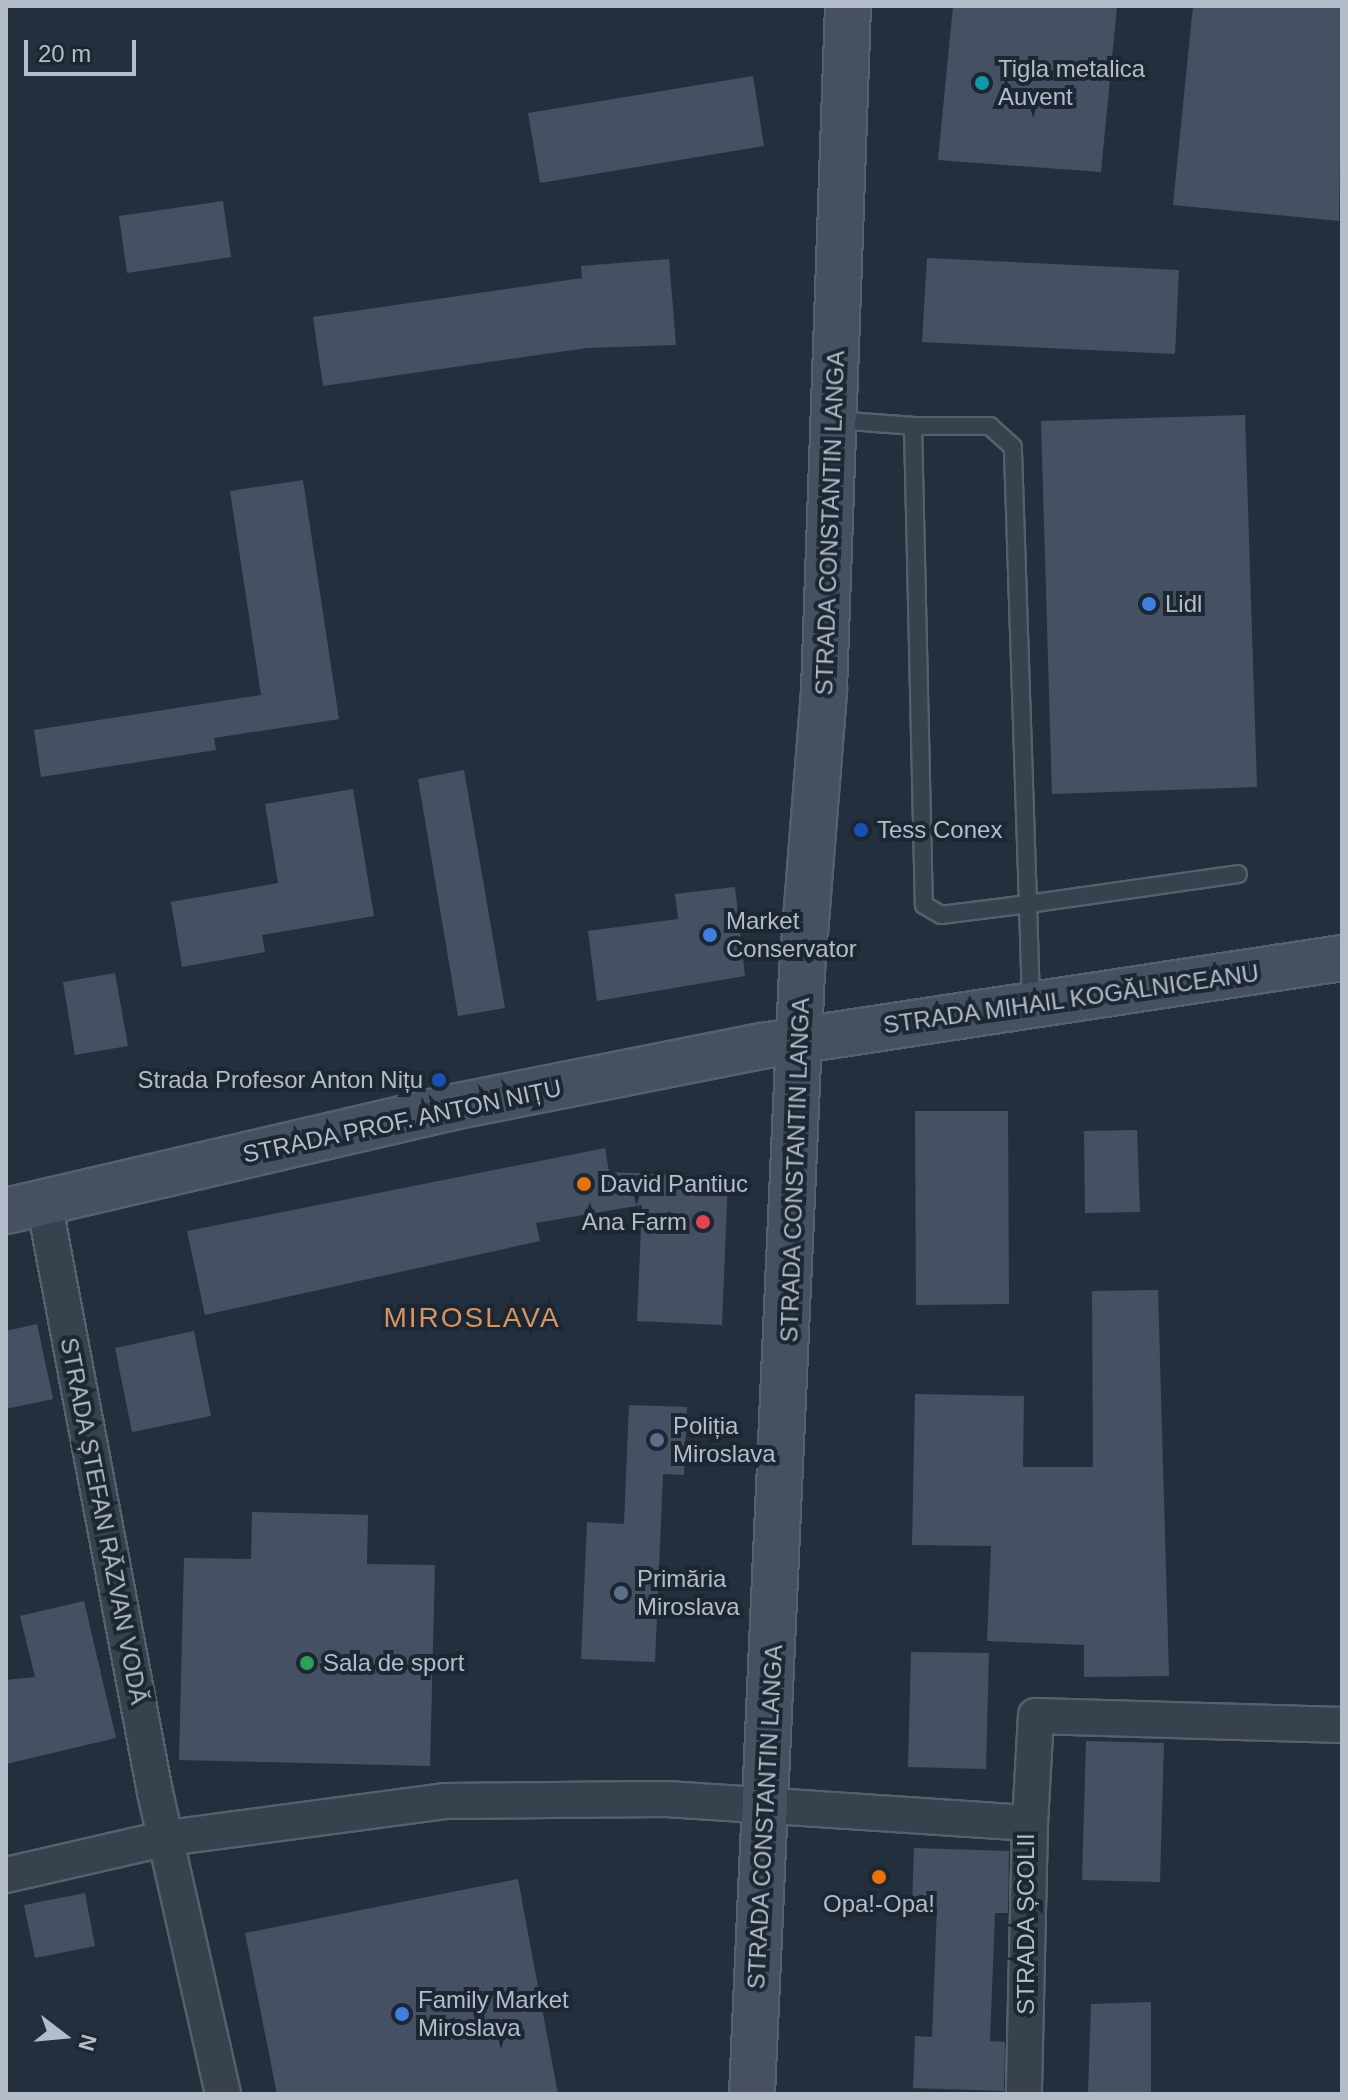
<!DOCTYPE html>
<meta charset="utf-8">
<style>
body{margin:0}
#map{position:relative;width:1348px;height:2100px;overflow:hidden;background:#242f3e;font-family:Helvetica,sans-serif}
div>[style]{position:absolute}
.building>*{inset:0;background:#455162}
.roads{filter:drop-shadow(2px 0 #565f6c) drop-shadow(-2px 0 #565f6c) drop-shadow(0 2px #565f6c) drop-shadow(0 -2px #565f6c)}
.lane>*{height:16px;margin:-8px;padding:0 8px;transform-origin:8px;border-radius:8px;background:#38414e}
.street>*{height:34px;margin:-17px;padding:0 17px;transform-origin:17px;border-radius:17px;background:#38414e}
.secondary>*{height:44px;margin:-22px;padding:0 22px;transform-origin:22px;border-radius:22px;background:#465061}
.dots>*{width:22px;height:22px;translate:-50% -50%;box-sizing:border-box;border:4px solid #1d2633;border-radius:50%}
span{translate:-50% -50%;white-space:nowrap;text-align:center;line-height:1.15;-webkit-text-stroke:8px #1d2633;paint-order:stroke}
.poi-label{font-size:24px;color:#b4bcc9}
.left{translate:0 -50%;text-align:left}
.right{translate:-100% -50%;text-align:right}
.street-label{font-size:24px;color:#b4bcc9}
.quarter-label{font-size:28px;color:#d59563;letter-spacing:2px}
.frame{position:absolute;inset:0;border:8px solid #b4bcc9;pointer-events:none}
.north{position:absolute;left:24px;top:1996px;width:80px;height:80px;-webkit-text-stroke:6px #1d2633;paint-order:stroke;rotate:106deg;font-size:22px;font-weight:700;line-height:32px;text-align:center;color:#b4bcc9}
.north::after{content:'';display:block;margin:auto;width:28px;height:36px;background:#b4bcc9;clip-path:polygon(50% 0,100% 100%,50% 72%,0 100%)}
.scale{position:absolute;left:24px;top:40px;width:112px;height:36px;box-sizing:border-box;border:4px solid #b4bcc9;border-top:0;padding-left:10px;font-size:24px;line-height:28px;white-space:nowrap;color:#b4bcc9;-webkit-text-stroke:6px #1d2633;paint-order:stroke}
</style>
<div id="map">
<div class="building">
<div style="clip-path:polygon(953px 6px,1117px 6px,1101px 172px,938px 160px)"></div>
<div style="clip-path:polygon(1193px 6px,1342px 6px,1339px 221px,1173px 205px)"></div>
<div style="clip-path:polygon(753px 76px,764px 146px,540px 183px,528px 113px)"></div>
<div style="clip-path:polygon(223px 201px,231px 257px,127px 273px,119px 216px)"></div>
<div style="clip-path:polygon(927px 258px,1179px 270px,1175px 354px,922px 342px)"></div>
<div style="clip-path:polygon(669px 259px,676px 345px,587px 348px,323px 386px,313px 317px,582px 278px,581px 266px)"></div>
<div style="clip-path:polygon(1245px 415px,1257px 787px,1052px 794px,1041px 421px)"></div>
<div style="clip-path:polygon(303px 480px,339px 719px,214px 738px,216px 750px,41px 777px,34px 730px,261px 695px,230px 491px)"></div>
<div style="clip-path:polygon(464px 770px,505px 1008px,458px 1016px,418px 779px)"></div>
<div style="clip-path:polygon(353px 789px,374px 916px,262px 935px,265px 952px,182px 967px,171px 902px,278px 883px,265px 804px)"></div>
<div style="clip-path:polygon(735px 887px,745px 976px,597px 1001px,588px 931px,678px 919px,675px 894px)"></div>
<div style="clip-path:polygon(115px 973px,128px 1046px,75px 1055px,63px 982px)"></div>
<div style="clip-path:polygon(915px 1111px,1008px 1111px,1009px 1304px,916px 1305px)"></div>
<div style="clip-path:polygon(1137px 1130px,1140px 1212px,1085px 1213px,1084px 1131px)"></div>
<div style="clip-path:polygon(605px 1148px,609px 1172px,728px 1177px,722px 1325px,637px 1321px,642px 1205px,536px 1223px,540px 1241px,205px 1315px,187px 1231px)"></div>
<div style="clip-path:polygon(1158px 1290px,1169px 1676px,1084px 1677px,1084px 1645px,987px 1641px,991px 1546px,912px 1545px,915px 1394px,1024px 1396px,1023px 1467px,1093px 1467px,1092px 1291px)"></div>
<div style="clip-path:polygon(37px 1324px,53px 1399px,6px 1409px,6px 1331px)"></div>
<div style="clip-path:polygon(194px 1331px,211px 1416px,132px 1432px,115px 1348px)"></div>
<div style="clip-path:polygon(629px 1405px,687px 1407px,684px 1475px,663px 1474px,655px 1662px,581px 1659px,587px 1522px,624px 1524px)"></div>
<div style="clip-path:polygon(252px 1512px,368px 1515px,367px 1564px,435px 1565px,430px 1766px,179px 1760px,184px 1558px,251px 1559px)"></div>
<div style="clip-path:polygon(84px 1601px,116px 1738px,6px 1764px,6px 1680px,35px 1677px,20px 1616px)"></div>
<div style="clip-path:polygon(911px 1652px,989px 1653px,986px 1769px,908px 1767px)"></div>
<div style="clip-path:polygon(1086px 1741px,1164px 1743px,1160px 1882px,1082px 1880px)"></div>
<div style="clip-path:polygon(914px 1848px,1009px 1851px,1008px 1913px,995px 1913px,990px 2041px,1005px 2042px,1004px 2091px,913px 2088px,915px 2036px,932px 2037px,937px 1908px,912px 1907px)"></div>
<div style="clip-path:polygon(518px 1879px,558px 2094px,277px 2094px,245px 1933px)"></div>
<div style="clip-path:polygon(85px 1893px,95px 1946px,35px 1958px,24px 1905px)"></div>
<div style="clip-path:polygon(1151px 2002px,1151px 2094px,1088px 2094px,1091px 2004px)"></div>
</div>
<div class="roads">
<div class="lane">
<div style="left:835px;top:420px;width:78px;rotate:4.4deg"></div>
<div style="left:1031px;top:1004px;width:100px;rotate:-91.7deg"></div>
<div style="left:1028px;top:904px;width:457px;rotate:-91.9deg"></div>
<div style="left:1013px;top:447px;width:31px;rotate:-138deg"></div>
<div style="left:990px;top:426px;width:77px;rotate:180deg"></div>
<div style="left:913px;top:426px;width:479px;rotate:88.7deg"></div>
<div style="left:924px;top:905px;width:20px;rotate:30deg"></div>
<div style="left:941px;top:915px;width:88px;rotate:-7.2deg"></div>
<div style="left:1028px;top:904px;width:212px;rotate:-8.1deg"></div>
</div>
<div class="street">
<div style="left:44px;top:1202px;width:600px;rotate:79.35deg"></div>
<div style="left:155px;top:1792px;width:310px;rotate:77.3deg"></div>
<div style="left:1030px;top:1823px;width:107px;rotate:-86.8deg"></div>
<div style="left:1036px;top:1716px;width:306px;rotate:1.7deg"></div>
<div style="left:6px;top:1875px;width:166px;rotate:-12.9deg"></div>
<div style="left:168px;top:1838px;width:279px;rotate:-7.6deg"></div>
<div style="left:445px;top:1801px;width:222px;rotate:-0.5deg"></div>
<div style="left:667px;top:1799px;width:364px;rotate:3.8deg"></div>
<div style="left:1030px;top:1823px;width:271px;rotate:91.3deg"></div>
</div>
<div class="secondary">
<div style="left:6px;top:1211px;width:454px;rotate:-13.1deg"></div>
<div style="left:448px;top:1108px;width:320px;rotate:-11.2deg"></div>
<div style="left:762px;top:1046px;width:587px;rotate:-8.63deg"></div>
<div style="left:752px;top:2094px;width:1124px;rotate:-87.45deg"></div>
<div style="left:802px;top:971px;width:282px;rotate:-85.5deg"></div>
<div style="left:824px;top:690px;width:684px;rotate:-87.99deg"></div>
</div>
</div>
<div class="dots">
<div style="left:982px;top:83px;background:#0f9aa8"></div>
<div style="left:1149px;top:604px;background:#3f7fe0"></div>
<div style="left:861px;top:830px;background:#1a4fb4"></div>
<div style="left:710px;top:935px;background:#3f7fe0"></div>
<div style="left:439px;top:1080px;background:#1a4fb4"></div>
<div style="left:584px;top:1184px;background:#e8710a"></div>
<div style="left:703px;top:1222px;background:#e0444e"></div>
<div style="left:657px;top:1440px;background:#5c6f8a"></div>
<div style="left:621px;top:1593px;background:#5c6f8a"></div>
<div style="left:307px;top:1663px;background:#2e9e5b"></div>
<div style="left:879px;top:1877px;background:#e8710a"></div>
<div style="left:402px;top:2014px;background:#3f7fe0"></div>
</div>
<div class="poi-label">
<span class="left" style="left:998px;top:83px">Tigla metalica<br>Auvent</span>
<span class="left" style="left:1165px;top:604px">Lidl</span>
<span class="left" style="left:877px;top:830px">Tess Conex</span>
<span class="left" style="left:726px;top:935px">Market<br>Conservator</span>
<span class="right" style="left:423px;top:1080px">Strada Profesor Anton Nițu</span>
<span class="left" style="left:600px;top:1184px">David Pantiuc</span>
<span class="right" style="left:687px;top:1222px">Ana Farm</span>
<span class="left" style="left:673px;top:1440px">Poliția<br>Miroslava</span>
<span class="left" style="left:637px;top:1593px">Primăria<br>Miroslava</span>
<span class="left" style="left:323px;top:1663px">Sala de sport</span>
<span style="left:879px;top:1904px">Opa!-Opa!</span>
<span class="left" style="left:418px;top:2014px">Family Market<br>Miroslava</span>
</div>
<div class="street-label">
<span style="left:830px;top:523px;rotate:-88deg">STRADA CONSTANTIN LANGA</span>
<span style="left:1071px;top:999px;rotate:-8deg">STRADA MIHAIL KOGĂLNICEANU</span>
<span style="left:402px;top:1121px;rotate:-12deg">STRADA PROF. ANTON NIȚU</span>
<span style="left:795px;top:1170px;rotate:-88deg">STRADA CONSTANTIN LANGA</span>
<span style="left:104px;top:1521px;rotate:79deg">STRADA ȘTEFAN RĂZVAN VODĂ</span>
<span style="left:765px;top:1817px;rotate:-87deg">STRADA CONSTANTIN LANGA</span>
<span style="left:1026px;top:1924px;rotate:-90deg">STRADA ȘCOLII</span>
</div>
<div class="quarter-label">
<span style="left:472px;top:1318px">MIROSLAVA</span>
</div>
<div class="frame"></div>
<div class="north">N</div>
<div class="scale">20 m</div>
</div>
